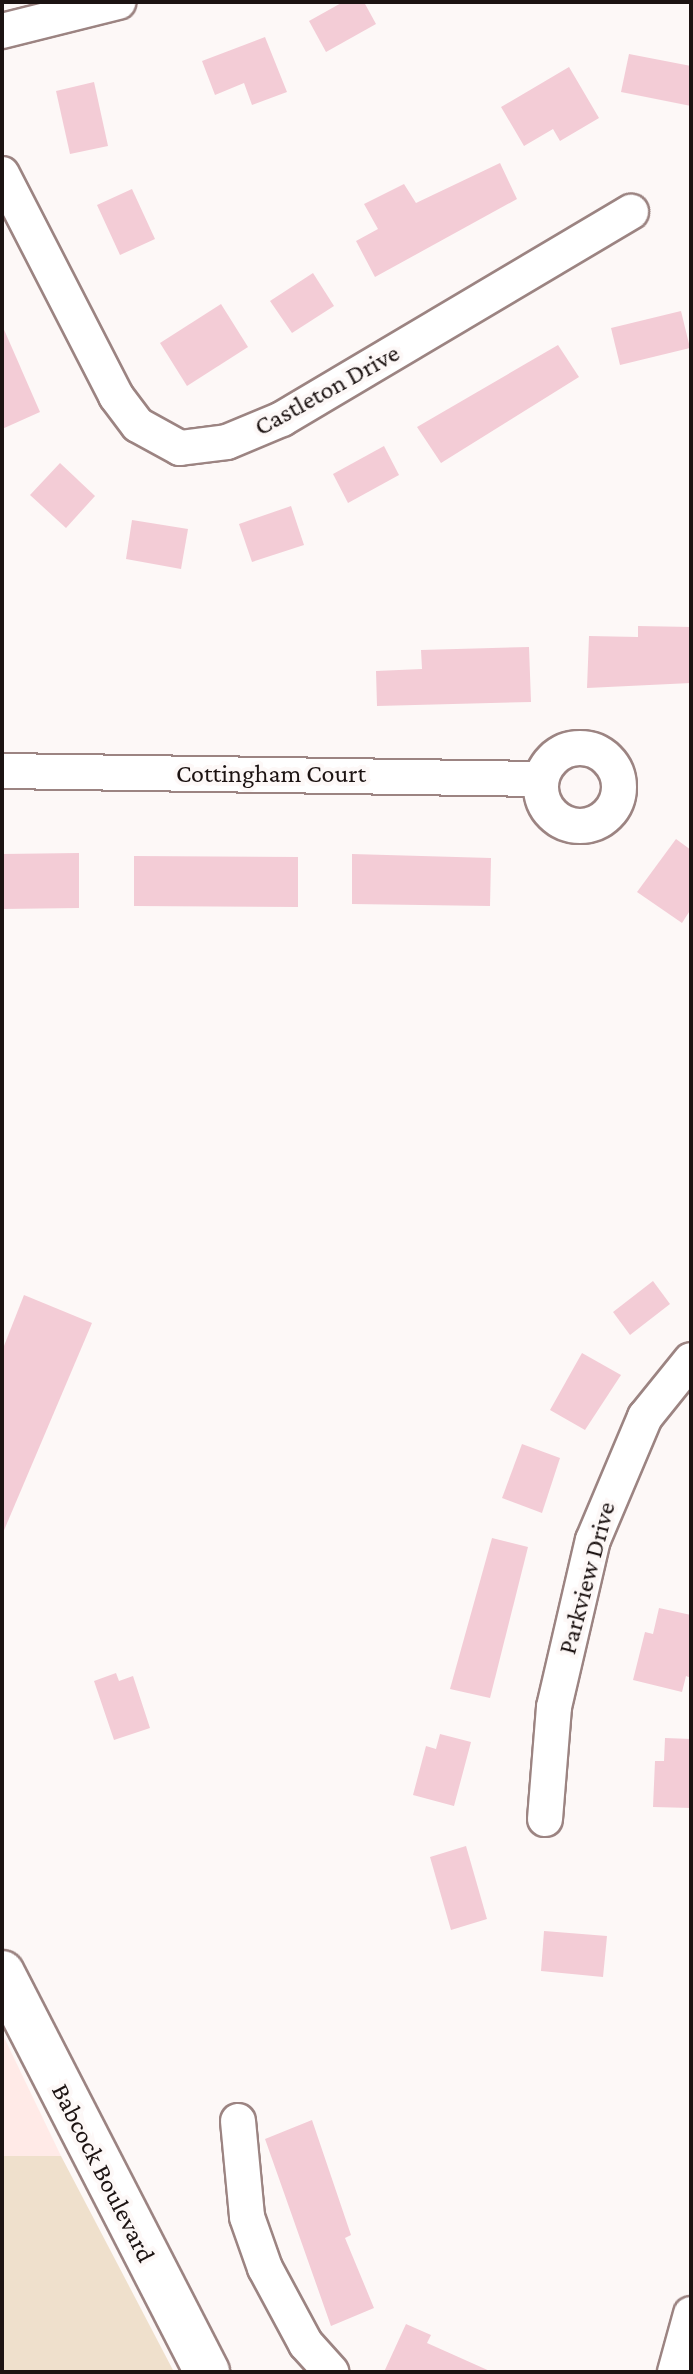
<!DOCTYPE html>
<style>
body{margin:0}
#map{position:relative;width:693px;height:2374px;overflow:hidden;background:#fdf8f7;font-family:"Crimson Pro",serif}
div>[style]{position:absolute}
.built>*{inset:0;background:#ffeae7}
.green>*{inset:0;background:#efe0cc}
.building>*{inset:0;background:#f3ccd6}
.roads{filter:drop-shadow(2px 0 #9c8482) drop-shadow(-2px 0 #9c8482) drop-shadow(0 2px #9c8482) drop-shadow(0 -2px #9c8482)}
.street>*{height:34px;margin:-17px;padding:0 17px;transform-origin:17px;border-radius:17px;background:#fff}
.street>.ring{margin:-17px;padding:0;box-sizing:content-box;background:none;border:34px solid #fff;border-radius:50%}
.secondary>*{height:44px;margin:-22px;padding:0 22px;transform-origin:22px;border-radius:22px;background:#fff}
span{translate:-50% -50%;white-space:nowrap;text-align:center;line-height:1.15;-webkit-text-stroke:8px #fdf8f7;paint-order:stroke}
.street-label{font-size:26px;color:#1c1312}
.frame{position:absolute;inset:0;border:4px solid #1c1312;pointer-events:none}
</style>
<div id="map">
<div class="built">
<div style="clip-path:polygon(2px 2033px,61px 2156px,2px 2156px)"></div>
</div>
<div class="green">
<div style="clip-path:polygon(2px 2156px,61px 2156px,174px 2372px,2px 2372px)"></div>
</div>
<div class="building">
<div style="clip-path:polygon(343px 2px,364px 2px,376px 24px,326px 52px,309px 21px)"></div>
<div style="clip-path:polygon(265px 37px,287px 92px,252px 105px,244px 83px,215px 95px,202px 61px)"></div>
<div style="clip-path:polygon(629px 54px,691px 66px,691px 106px,621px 92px)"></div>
<div style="clip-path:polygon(569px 67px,599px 118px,560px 141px,553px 129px,524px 146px,501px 107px)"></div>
<div style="clip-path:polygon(94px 82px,108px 146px,70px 154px,56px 91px)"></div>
<div style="clip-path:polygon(500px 163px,517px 199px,375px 277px,356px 241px,378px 229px,364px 204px,404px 184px,416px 203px)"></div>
<div style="clip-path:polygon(132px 189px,155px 239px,120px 255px,97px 205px)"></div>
<div style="clip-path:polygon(313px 273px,334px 306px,292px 333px,270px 301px)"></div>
<div style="clip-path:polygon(221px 304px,248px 347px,187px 386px,160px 343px)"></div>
<div style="clip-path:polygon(681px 311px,690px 348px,620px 365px,611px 328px)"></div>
<div style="clip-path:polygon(2px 325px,40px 412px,2px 429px)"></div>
<div style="clip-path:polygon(558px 345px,579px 377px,441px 463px,417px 427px)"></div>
<div style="clip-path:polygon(384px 446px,399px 475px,348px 503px,333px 474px)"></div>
<div style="clip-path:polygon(60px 463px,95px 496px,66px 528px,30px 495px)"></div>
<div style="clip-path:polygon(291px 506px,304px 545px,252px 562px,239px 524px)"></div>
<div style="clip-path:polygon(132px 520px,188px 529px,181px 569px,126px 559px)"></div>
<div style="clip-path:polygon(638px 626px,691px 627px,691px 683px,587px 688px,589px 636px,638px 637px)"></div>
<div style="clip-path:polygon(529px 647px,531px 702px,377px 706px,376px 671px,422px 669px,421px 650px)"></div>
<div style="clip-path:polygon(676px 839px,691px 850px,691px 909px,682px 923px,637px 892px)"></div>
<div style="clip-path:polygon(79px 853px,79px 908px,2px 909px,2px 854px)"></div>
<div style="clip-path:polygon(352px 854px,491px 858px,490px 906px,352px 904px)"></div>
<div style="clip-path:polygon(134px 856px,298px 857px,298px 907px,134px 906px)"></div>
<div style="clip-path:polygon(653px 1281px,670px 1304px,630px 1335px,613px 1312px)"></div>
<div style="clip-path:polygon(24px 1295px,92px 1323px,2px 1535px,2px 1351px)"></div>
<div style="clip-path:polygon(582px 1353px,621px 1375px,585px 1430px,550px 1410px)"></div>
<div style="clip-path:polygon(522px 1444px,560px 1458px,542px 1513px,502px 1498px)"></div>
<div style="clip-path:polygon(492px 1538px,528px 1547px,490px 1698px,450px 1689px)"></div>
<div style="clip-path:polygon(659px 1608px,691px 1615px,691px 1678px,686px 1676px,682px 1692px,633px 1680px,645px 1632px,653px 1634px)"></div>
<div style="clip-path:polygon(116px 1673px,119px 1681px,133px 1676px,150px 1728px,114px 1740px,94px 1681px)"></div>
<div style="clip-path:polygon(440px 1734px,471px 1742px,454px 1806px,413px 1795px,426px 1746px,436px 1749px)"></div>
<div style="clip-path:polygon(665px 1738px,691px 1739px,691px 1808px,653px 1807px,655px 1761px,664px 1761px)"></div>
<div style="clip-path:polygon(466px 1846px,487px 1919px,451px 1930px,430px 1857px)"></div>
<div style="clip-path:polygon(544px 1931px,607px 1936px,603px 1977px,541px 1971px)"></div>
<div style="clip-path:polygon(312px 2120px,351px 2235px,345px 2238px,374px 2308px,331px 2326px,265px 2139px)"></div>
<div style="clip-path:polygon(406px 2324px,431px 2335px,427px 2343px,492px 2372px,384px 2372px)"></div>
</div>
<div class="roads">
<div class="street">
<div style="left:2px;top:31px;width:120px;rotate:-14deg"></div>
<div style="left:2px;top:174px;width:250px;rotate:62.8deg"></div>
<div style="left:116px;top:396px;width:36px;rotate:53deg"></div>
<div style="left:138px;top:425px;width:48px;rotate:28.7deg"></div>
<div style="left:180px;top:448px;width:47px;rotate:-7.3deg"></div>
<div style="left:227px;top:442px;width:60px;rotate:-22.7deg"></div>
<div style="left:282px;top:419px;width:406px;rotate:-30.7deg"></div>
<div class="ring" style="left:541px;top:748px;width:44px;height:44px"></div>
<div style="left:2px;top:771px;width:537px;rotate:0.85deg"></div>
<div style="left:545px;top:1819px;width:112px;rotate:-85.4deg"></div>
<div style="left:554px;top:1707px;width:171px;rotate:-76.9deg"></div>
<div style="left:593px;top:1540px;width:134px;rotate:-67.1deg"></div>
<div style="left:645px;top:1417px;width:73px;rotate:-51.1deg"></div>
<div style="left:238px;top:2121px;width:96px;rotate:84.6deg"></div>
<div style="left:247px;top:2217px;width:54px;rotate:70.6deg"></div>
<div style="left:265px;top:2268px;width:86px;rotate:61.7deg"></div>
<div style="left:306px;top:2344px;width:38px;rotate:48deg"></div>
<div style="left:675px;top:2372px;width:60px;rotate:-74.6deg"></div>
</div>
<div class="secondary">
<div style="left:2px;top:1973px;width:449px;rotate:62.8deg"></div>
</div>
</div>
<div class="street-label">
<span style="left:327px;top:390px;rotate:-29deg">Castleton Drive</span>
<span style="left:271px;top:774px">Cottingham Court</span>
<span style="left:587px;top:1578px;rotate:-75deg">Parkview Drive</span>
<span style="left:103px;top:2173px;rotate:63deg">Babcock Boulevard</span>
</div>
<div class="frame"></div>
</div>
